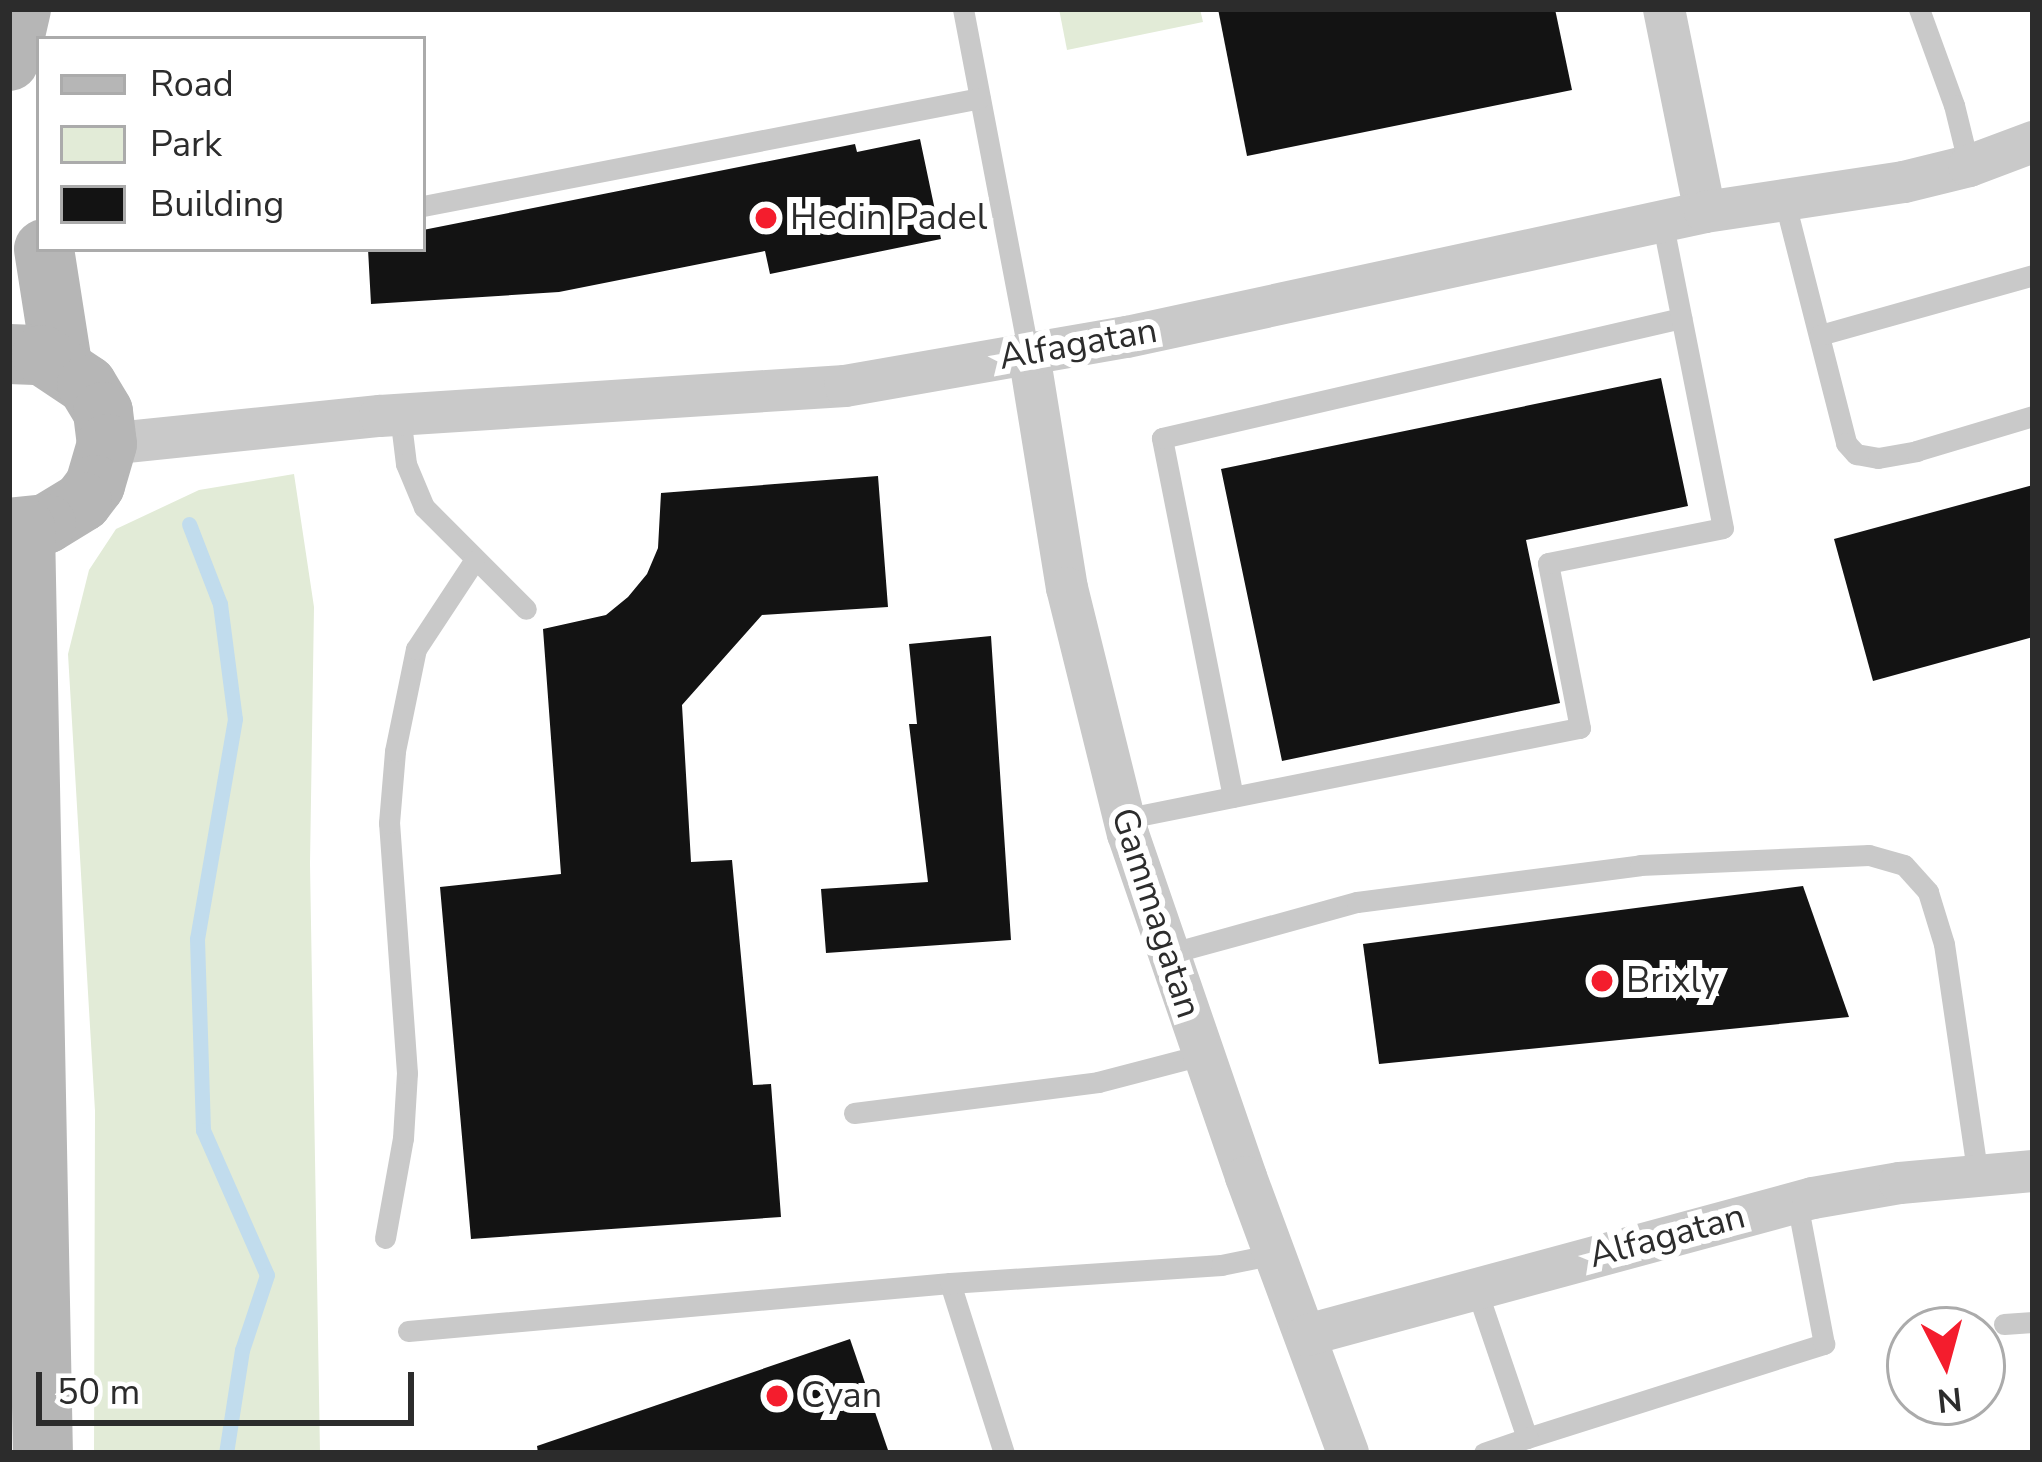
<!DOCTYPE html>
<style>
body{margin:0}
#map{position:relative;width:2042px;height:1462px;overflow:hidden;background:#fff;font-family:"Nunito Sans",sans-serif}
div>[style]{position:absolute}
.green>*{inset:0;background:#e2ebd7}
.stream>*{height:15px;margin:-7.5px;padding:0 7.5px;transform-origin:7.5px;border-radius:7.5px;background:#c1dced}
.building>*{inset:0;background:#131313}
.service>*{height:21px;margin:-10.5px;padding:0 10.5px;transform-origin:10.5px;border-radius:10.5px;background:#c9c9c9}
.minor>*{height:42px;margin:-21px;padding:0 21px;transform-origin:21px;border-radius:21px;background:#c9c9c9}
.secondary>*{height:60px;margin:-30px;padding:0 30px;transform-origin:30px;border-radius:30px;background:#b6b6b6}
.dots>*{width:33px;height:33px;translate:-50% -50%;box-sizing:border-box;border:6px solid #fff;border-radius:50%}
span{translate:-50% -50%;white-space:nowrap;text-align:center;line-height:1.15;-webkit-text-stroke:12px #fff;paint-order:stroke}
.poi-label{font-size:36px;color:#2c2c2c}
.left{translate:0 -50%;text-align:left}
.street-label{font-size:36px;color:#2c2c2c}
.frame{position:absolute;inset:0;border:12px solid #2c2c2c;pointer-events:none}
.legend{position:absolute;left:36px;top:36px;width:390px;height:216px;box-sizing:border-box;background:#fff;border:3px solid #ababab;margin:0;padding:15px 21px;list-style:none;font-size:36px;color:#2c2c2c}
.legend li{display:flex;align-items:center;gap:24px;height:60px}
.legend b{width:60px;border:3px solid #ababab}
.north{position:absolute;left:1886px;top:1306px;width:120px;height:120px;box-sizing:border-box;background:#fff;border:3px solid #ababab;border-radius:50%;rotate:174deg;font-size:33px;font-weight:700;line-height:48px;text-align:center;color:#2c2c2c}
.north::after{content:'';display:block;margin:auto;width:42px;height:54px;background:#f41d2d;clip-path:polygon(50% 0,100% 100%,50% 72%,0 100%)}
.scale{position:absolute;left:36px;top:1372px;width:378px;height:54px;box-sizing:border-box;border:6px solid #2c2c2c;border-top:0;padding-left:15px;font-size:36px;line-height:42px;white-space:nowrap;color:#2c2c2c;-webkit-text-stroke:9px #fff;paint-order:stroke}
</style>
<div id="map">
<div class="green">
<div style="clip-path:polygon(1059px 9px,1200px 9px,1203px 22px,1067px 50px)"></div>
<div style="clip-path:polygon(294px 474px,314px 607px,310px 864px,320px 1453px,94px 1453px,95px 1111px,68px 654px,89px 570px,116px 529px,199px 490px)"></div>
</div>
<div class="stream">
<div style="left:189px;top:524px;width:86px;rotate:68.8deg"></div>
<div style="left:220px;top:604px;width:116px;rotate:82.6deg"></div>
<div style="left:235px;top:719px;width:223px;rotate:99.8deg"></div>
<div style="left:197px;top:939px;width:191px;rotate:88.2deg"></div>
<div style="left:203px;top:1130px;width:158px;rotate:66.2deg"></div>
<div style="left:267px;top:1275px;width:79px;rotate:108.4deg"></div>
<div style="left:242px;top:1350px;width:104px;rotate:98.8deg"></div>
</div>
<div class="building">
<div style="clip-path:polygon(1218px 9px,1555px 9px,1572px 90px,1247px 156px)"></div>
<div style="clip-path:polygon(920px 139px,941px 239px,770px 274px,765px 251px,559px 292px,371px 304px,368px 249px,423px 249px,423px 230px,855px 144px,857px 152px)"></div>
<div style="clip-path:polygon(1661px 378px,1688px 506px,1526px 540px,1560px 703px,1282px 761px,1221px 469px)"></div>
<div style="clip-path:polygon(878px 476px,888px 607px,762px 615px,682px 705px,691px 862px,732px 860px,753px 1085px,771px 1084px,781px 1217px,471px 1239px,440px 887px,561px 874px,543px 629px,606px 615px,628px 597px,647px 574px,658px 548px,661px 493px)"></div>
<div style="clip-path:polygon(2033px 485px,2033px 637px,1873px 681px,1834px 539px)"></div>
<div style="clip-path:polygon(991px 636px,1011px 940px,826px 953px,821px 889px,928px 882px,909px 724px,917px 724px,909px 644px)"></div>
<div style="clip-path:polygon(1803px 886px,1849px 1017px,1379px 1064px,1363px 944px)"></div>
<div style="clip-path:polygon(850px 1339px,889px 1453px,538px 1453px,537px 1446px)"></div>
</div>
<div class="service">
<div style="left:963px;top:9px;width:351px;rotate:79.2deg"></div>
<div style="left:1919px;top:9px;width:102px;rotate:70deg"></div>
<div style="left:1954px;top:105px;width:63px;rotate:76.2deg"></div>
<div style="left:1784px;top:199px;width:252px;rotate:75.7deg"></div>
<div style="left:1846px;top:443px;width:15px;rotate:48deg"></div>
<div style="left:1856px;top:454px;width:22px;rotate:10deg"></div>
<div style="left:1878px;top:458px;width:39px;rotate:-10deg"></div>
<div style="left:1916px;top:451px;width:122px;rotate:-16.7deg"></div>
<div style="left:423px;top:206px;width:567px;rotate:-10.97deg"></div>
<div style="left:1820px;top:335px;width:221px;rotate:-15.7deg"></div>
<div style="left:400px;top:415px;width:49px;rotate:83deg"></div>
<div style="left:406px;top:464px;width:47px;rotate:67.3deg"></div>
<div style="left:424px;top:507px;width:144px;rotate:45deg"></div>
<div style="left:1233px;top:797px;width:366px;rotate:-101.2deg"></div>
<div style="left:1162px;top:438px;width:533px;rotate:-13.02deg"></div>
<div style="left:1123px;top:819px;width:466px;rotate:-11.3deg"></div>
<div style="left:1580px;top:728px;width:168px;rotate:-101deg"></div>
<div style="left:1548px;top:563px;width:178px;rotate:-11.3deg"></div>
<div style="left:1723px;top:528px;width:313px;rotate:-101.2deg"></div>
<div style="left:1168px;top:954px;width:196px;rotate:-15.4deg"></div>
<div style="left:1357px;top:902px;width:285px;rotate:-7.4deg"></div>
<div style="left:1640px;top:865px;width:229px;rotate:-2.5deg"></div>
<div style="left:1869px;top:855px;width:36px;rotate:16deg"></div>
<div style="left:1904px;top:865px;width:36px;rotate:48deg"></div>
<div style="left:1928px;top:892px;width:54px;rotate:72.9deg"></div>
<div style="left:1944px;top:944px;width:234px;rotate:81.7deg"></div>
<div style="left:854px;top:1113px;width:246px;rotate:-7.2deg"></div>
<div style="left:1098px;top:1082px;width:107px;rotate:-14.6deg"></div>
<div style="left:385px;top:1238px;width:102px;rotate:-79.8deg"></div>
<div style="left:403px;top:1138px;width:65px;rotate:-86.5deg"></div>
<div style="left:407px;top:1073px;width:251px;rotate:-94.1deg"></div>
<div style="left:389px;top:823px;width:72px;rotate:-85.2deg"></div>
<div style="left:395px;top:751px;width:104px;rotate:-78.4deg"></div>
<div style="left:416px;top:649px;width:105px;rotate:-56.6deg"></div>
<div style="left:950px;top:1283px;width:178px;rotate:72.4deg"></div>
<div style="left:1476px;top:1288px;width:158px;rotate:71.2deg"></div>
<div style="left:1527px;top:1438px;width:312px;rotate:-17.6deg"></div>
<div style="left:1824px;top:1344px;width:145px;rotate:-100.8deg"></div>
<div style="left:2004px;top:1324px;width:29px;rotate:-4deg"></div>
<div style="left:408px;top:1331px;width:544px;rotate:-5.06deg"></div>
<div style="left:950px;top:1283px;width:272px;rotate:-3.8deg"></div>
<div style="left:1221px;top:1265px;width:55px;rotate:-11.5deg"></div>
<div style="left:1484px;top:1453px;width:46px;rotate:-19.2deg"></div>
</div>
<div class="minor">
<div style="left:1664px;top:9px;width:207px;rotate:78.6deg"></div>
<div style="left:1029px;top:354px;width:237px;rotate:80.8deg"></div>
<div style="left:1067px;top:588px;width:253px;rotate:76.1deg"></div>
<div style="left:1128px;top:834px;width:363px;rotate:71deg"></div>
<div style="left:1246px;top:1177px;width:294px;rotate:69.7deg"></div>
<div style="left:107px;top:444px;width:274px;rotate:-5.9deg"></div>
<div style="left:380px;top:416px;width:466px;rotate:-3.7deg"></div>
<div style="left:845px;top:386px;width:286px;rotate:-9.9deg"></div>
<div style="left:1127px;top:337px;width:591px;rotate:-12.2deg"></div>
<div style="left:1705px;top:212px;width:201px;rotate:-8.6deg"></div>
<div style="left:1904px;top:182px;width:67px;rotate:-13.8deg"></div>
<div style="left:1969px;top:166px;width:68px;rotate:-20.6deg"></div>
<div style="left:1307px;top:1335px;width:524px;rotate:-15.15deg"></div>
<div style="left:1813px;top:1198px;width:88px;rotate:-9.8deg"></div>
<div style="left:1900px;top:1183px;width:134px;rotate:-5.2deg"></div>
</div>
<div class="secondary">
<div style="left:9px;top:61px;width:53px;rotate:-77deg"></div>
<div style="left:44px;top:249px;width:116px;rotate:81.1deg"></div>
<div style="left:9px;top:354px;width:33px;rotate:2deg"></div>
<div style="left:42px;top:355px;width:54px;rotate:33.7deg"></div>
<div style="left:87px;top:385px;width:31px;rotate:59deg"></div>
<div style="left:103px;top:412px;width:32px;rotate:83deg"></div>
<div style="left:107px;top:444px;width:43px;rotate:106.3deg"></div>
<div style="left:95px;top:485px;width:21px;rotate:127deg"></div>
<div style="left:82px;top:502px;width:42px;rotate:148.6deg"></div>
<div style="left:46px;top:524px;width:37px;rotate:174deg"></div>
<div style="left:25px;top:528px;width:925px;rotate:88.89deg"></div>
</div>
<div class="dots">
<div style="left:766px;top:218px;background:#f41d2d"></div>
<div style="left:1602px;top:981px;background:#f41d2d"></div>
<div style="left:777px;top:1396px;background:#f41d2d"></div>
</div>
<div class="poi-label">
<span class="left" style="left:790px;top:218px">Hedin Padel</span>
<span class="left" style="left:1626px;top:981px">Brixly</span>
<span class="left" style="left:801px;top:1396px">Cyan</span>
</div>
<div class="street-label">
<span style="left:1078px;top:344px;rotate:-10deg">Alfagatan</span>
<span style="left:1156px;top:913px;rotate:72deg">Gammagatan</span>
<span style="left:1667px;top:1236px;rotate:-15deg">Alfagatan</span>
</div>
<div class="frame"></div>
<ul class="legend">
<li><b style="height:15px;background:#b6b6b6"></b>Road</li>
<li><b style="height:33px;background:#e2ebd7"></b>Park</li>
<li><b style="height:33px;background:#131313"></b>Building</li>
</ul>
<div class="north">N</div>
<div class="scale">50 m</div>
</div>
